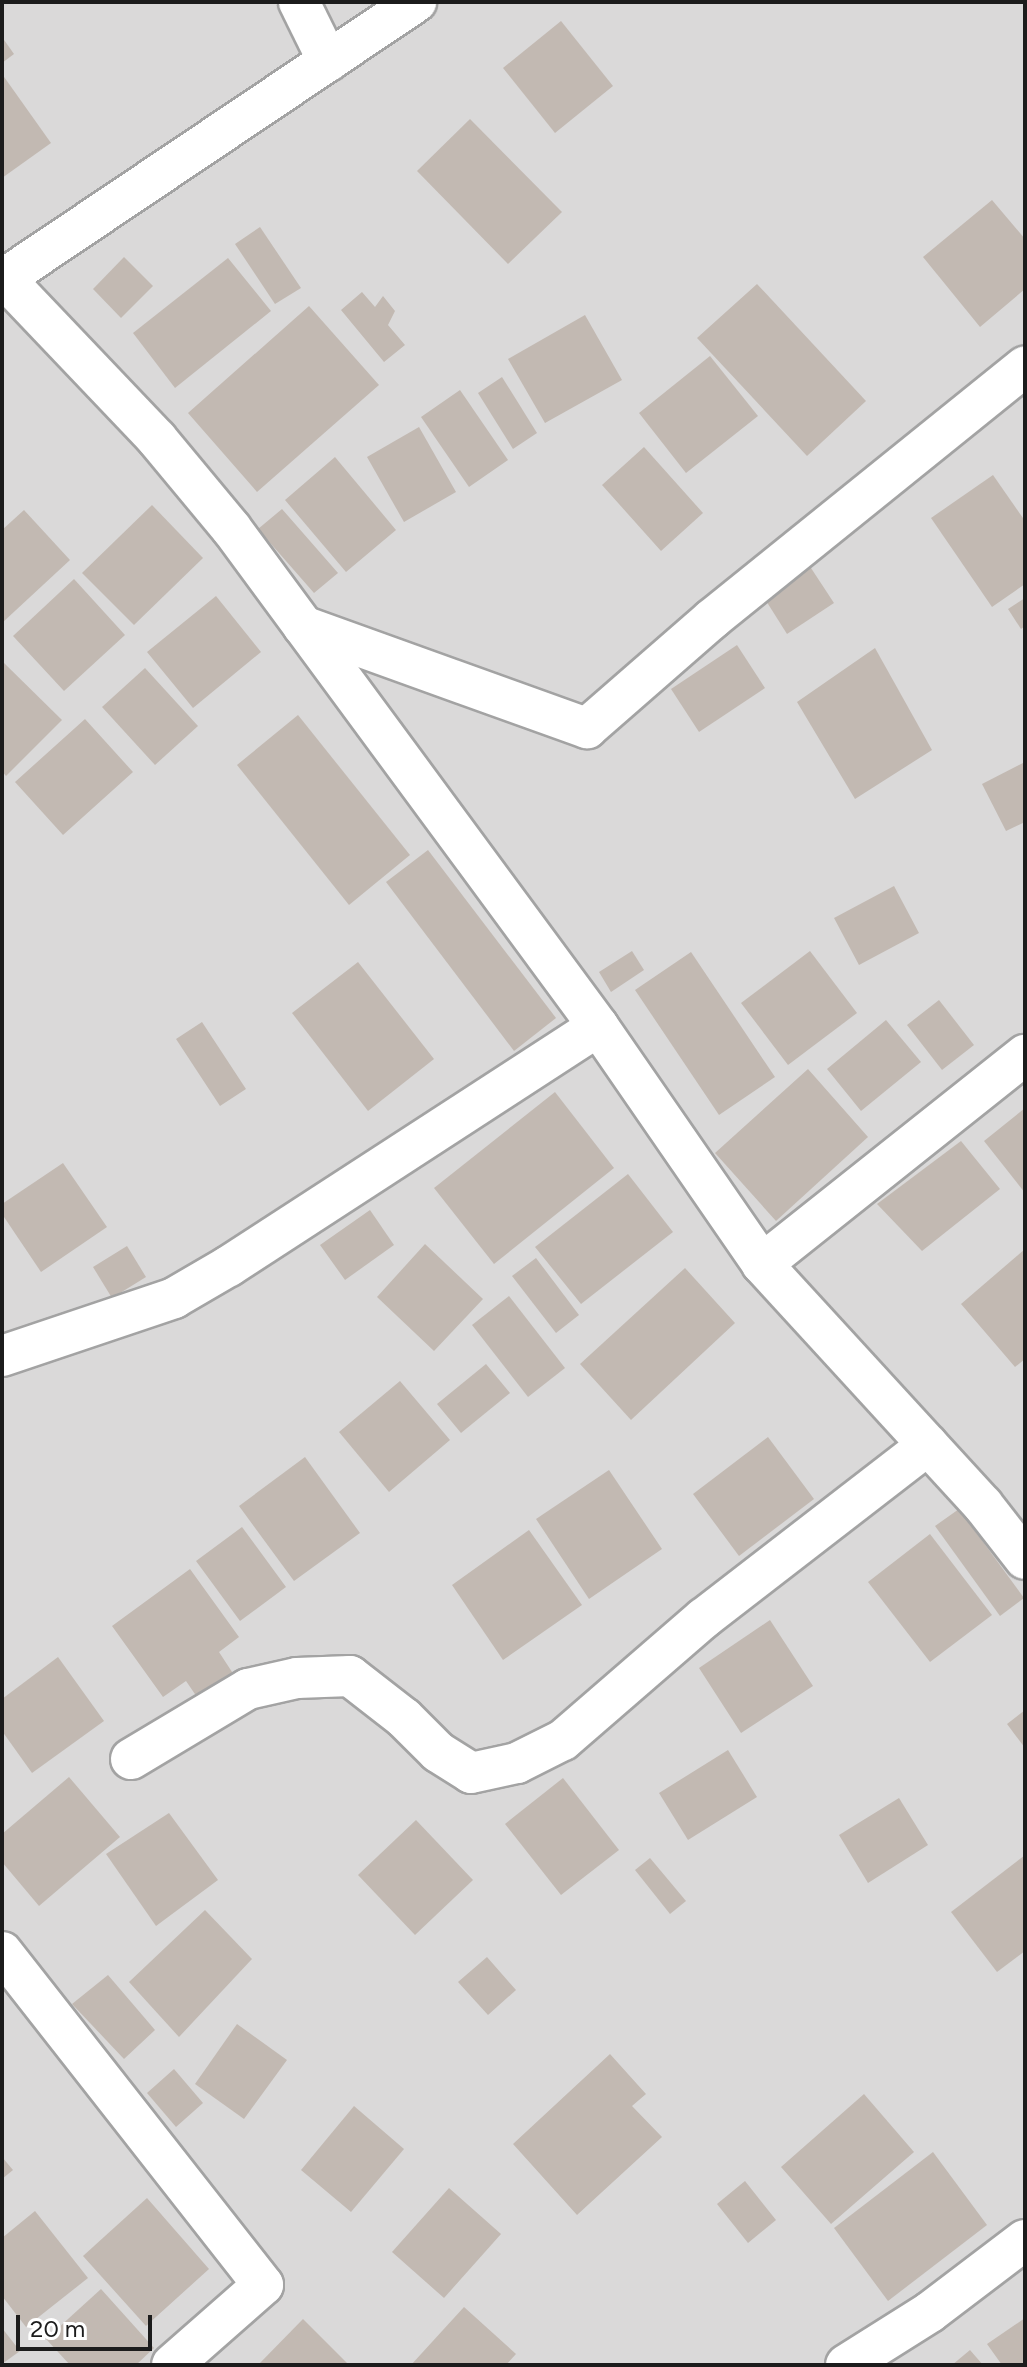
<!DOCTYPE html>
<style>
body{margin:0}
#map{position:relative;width:1027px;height:2367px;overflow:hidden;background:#edeae2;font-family:Figtree,sans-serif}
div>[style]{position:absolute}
.residential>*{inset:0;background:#dad9d9}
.building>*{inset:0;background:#c2b9b2}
.roads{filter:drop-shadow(2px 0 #a3a3a3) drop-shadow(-2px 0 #a3a3a3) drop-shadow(0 2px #a3a3a3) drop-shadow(0 -2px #a3a3a3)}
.minor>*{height:40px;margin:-20px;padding:0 20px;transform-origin:20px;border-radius:20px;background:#fff}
span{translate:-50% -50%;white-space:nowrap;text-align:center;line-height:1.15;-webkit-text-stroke:7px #fff;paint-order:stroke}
.frame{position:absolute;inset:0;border:4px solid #1c1c1c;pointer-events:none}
.scale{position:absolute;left:16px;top:2315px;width:136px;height:36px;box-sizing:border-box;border:4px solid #1c1c1c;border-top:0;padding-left:10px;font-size:24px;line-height:28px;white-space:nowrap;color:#1c1c1c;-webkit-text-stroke:6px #fff;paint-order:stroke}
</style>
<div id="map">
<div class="residential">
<div style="clip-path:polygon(2px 2px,1025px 2px,1025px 2365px,2px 2365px)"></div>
</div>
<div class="building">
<div style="clip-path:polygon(561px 21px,613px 86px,555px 133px,503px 68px)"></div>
<div style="clip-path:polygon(2px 37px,14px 54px,2px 63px)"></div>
<div style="clip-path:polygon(2px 74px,51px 143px,2px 178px)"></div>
<div style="clip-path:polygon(470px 119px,562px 212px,508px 264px,417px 171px)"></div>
<div style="clip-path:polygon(992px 200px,1025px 239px,1025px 289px,980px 327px,923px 257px)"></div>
<div style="clip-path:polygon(260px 227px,301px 288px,275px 304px,235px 244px)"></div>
<div style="clip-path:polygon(124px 257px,153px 286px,121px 318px,93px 289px)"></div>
<div style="clip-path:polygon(228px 258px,271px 311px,175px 388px,133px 333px)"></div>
<div style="clip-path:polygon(757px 284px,866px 401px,807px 456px,697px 338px)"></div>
<div style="clip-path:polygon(362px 292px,375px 307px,383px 296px,395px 311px,388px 325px,405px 345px,384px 362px,341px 310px)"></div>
<div style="clip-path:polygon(309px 306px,379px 385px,257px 492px,188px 413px)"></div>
<div style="clip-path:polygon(585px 315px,622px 380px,545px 423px,508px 359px)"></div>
<div style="clip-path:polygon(710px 356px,758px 416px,686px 473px,639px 413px)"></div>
<div style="clip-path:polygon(502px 377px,537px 433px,513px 449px,478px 393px)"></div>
<div style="clip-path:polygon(460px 390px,508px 460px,469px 487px,421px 417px)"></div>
<div style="clip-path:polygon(419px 427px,456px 492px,404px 522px,367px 457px)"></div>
<div style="clip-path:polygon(644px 447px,703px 513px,661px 551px,602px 485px)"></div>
<div style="clip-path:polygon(335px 457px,396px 530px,346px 572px,285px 500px)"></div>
<div style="clip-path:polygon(993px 475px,1025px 521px,1025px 584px,992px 607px,931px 518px)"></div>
<div style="clip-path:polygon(152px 505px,203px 558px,134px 625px,82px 573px)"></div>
<div style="clip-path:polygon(282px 509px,338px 573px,314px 593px,258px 529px)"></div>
<div style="clip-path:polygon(24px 510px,70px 560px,2px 623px,2px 530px)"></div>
<div style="clip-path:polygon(809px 565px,834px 603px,787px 634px,763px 596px)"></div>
<div style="clip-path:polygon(74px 579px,125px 635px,64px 691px,13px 636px)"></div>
<div style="clip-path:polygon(216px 596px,261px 652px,193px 708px,147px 652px)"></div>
<div style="clip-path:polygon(1025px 598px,1025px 626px,1021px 629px,1008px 609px)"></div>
<div style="clip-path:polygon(737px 645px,765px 688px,699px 732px,671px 689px)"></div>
<div style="clip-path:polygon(875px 648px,932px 750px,855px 799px,797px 702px)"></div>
<div style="clip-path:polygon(2px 661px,62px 720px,6px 776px,2px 771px)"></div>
<div style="clip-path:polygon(145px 668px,198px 726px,155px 765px,102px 707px)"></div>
<div style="clip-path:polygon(298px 715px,410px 855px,349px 905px,237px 765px)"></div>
<div style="clip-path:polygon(85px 719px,133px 772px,63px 835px,15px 782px)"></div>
<div style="clip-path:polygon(1025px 762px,1025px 822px,1006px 831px,982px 784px)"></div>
<div style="clip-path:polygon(428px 850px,556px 1018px,514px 1051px,386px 882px)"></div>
<div style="clip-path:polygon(894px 886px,919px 933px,859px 965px,834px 918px)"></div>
<div style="clip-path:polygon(632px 951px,644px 970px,611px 992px,599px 972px)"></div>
<div style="clip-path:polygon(810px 951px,857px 1013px,788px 1065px,741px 1003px)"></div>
<div style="clip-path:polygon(691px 952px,775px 1077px,719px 1115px,635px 990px)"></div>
<div style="clip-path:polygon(358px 962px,434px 1059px,368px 1111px,292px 1013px)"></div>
<div style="clip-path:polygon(939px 1000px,974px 1045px,942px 1070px,907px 1025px)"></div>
<div style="clip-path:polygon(886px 1020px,921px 1062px,861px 1111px,827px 1069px)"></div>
<div style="clip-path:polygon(202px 1022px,246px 1089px,220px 1106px,176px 1039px)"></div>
<div style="clip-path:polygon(808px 1069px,868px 1137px,776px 1221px,715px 1153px)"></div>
<div style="clip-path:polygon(555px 1092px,614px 1168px,494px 1264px,434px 1188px)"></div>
<div style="clip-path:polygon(1025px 1108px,1025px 1193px,984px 1141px)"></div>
<div style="clip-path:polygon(961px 1141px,1000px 1189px,922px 1251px,877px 1204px)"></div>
<div style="clip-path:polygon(63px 1163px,107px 1227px,41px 1272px,2px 1214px,2px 1204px)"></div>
<div style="clip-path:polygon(628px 1174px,673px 1232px,581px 1304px,535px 1247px)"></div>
<div style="clip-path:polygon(370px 1210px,394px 1245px,345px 1280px,320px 1245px)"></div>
<div style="clip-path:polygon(425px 1244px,483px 1299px,434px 1351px,377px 1297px)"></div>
<div style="clip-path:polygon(127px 1246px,146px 1277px,112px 1298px,93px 1267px)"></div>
<div style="clip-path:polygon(1025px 1249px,1025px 1359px,1015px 1367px,961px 1304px)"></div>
<div style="clip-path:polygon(536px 1258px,579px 1315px,556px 1333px,512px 1276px)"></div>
<div style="clip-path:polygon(685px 1268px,735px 1323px,631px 1420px,580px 1364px)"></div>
<div style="clip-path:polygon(509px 1296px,565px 1368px,528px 1397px,472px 1325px)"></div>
<div style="clip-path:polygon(486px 1364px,510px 1393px,461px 1433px,437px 1404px)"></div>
<div style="clip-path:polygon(400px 1381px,450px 1440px,389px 1492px,339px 1432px)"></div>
<div style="clip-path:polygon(768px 1437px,814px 1499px,739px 1556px,693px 1494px)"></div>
<div style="clip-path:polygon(305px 1457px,360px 1533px,294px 1581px,239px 1506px)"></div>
<div style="clip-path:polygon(609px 1470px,662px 1549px,589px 1599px,536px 1519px)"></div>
<div style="clip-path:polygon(959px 1509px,1024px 1598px,1000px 1616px,935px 1526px)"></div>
<div style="clip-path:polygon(242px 1527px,286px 1587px,240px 1621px,196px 1561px)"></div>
<div style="clip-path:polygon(529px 1530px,582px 1605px,503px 1660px,452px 1585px)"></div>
<div style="clip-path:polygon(930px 1534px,992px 1615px,930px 1662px,868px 1582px)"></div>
<div style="clip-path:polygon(190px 1569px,239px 1637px,219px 1652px,234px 1675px,199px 1700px,186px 1681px,163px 1697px,112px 1626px)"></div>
<div style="clip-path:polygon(770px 1620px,813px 1686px,741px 1733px,699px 1668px)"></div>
<div style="clip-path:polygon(58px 1657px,104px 1721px,32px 1773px,2px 1731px,2px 1699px)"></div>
<div style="clip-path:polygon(1025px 1710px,1025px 1748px,1007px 1724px)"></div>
<div style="clip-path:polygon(728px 1750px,757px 1797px,688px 1840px,659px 1793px)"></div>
<div style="clip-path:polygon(69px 1777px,120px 1837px,39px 1906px,2px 1862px,2px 1834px)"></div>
<div style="clip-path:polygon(563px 1778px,619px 1850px,561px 1895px,505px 1824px)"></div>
<div style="clip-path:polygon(899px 1798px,928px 1845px,868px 1883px,839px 1835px)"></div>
<div style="clip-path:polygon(169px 1813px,218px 1880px,156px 1926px,106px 1854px)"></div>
<div style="clip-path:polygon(416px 1820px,473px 1880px,415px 1935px,358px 1875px)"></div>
<div style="clip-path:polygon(1025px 1855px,1025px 1951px,997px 1972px,951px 1912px)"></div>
<div style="clip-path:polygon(650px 1858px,686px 1901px,670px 1914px,635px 1870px)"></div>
<div style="clip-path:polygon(205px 1910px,252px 1959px,179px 2037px,129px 1982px)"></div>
<div style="clip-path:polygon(487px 1957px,516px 1990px,488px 2015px,458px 1982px)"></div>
<div style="clip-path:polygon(108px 1975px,155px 2030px,124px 2059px,72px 2004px)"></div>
<div style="clip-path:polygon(237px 2024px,287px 2060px,244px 2119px,195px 2084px)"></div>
<div style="clip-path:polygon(610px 2054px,646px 2094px,632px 2106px,662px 2137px,577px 2215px,513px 2144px)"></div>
<div style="clip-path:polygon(174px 2069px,203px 2103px,176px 2127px,147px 2093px)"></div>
<div style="clip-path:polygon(864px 2094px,914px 2152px,831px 2224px,781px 2167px)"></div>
<div style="clip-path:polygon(354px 2106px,404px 2149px,351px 2212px,301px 2170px)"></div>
<div style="clip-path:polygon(933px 2152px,987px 2225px,888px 2301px,834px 2228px)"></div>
<div style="clip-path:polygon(2px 2157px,13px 2170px,2px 2179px)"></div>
<div style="clip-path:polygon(745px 2181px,776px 2220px,748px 2243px,717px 2204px)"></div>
<div style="clip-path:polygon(449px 2188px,501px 2234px,444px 2298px,392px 2252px)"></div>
<div style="clip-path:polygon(147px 2198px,209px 2269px,146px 2326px,83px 2256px)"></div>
<div style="clip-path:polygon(35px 2211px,88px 2278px,26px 2327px,2px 2296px,2px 2238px)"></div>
<div style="clip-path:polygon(101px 2289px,154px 2348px,136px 2365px,70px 2365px,46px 2339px)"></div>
<div style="clip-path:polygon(464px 2307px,516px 2354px,506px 2365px,411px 2365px)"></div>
<div style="clip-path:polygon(1025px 2318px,1025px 2365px,1002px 2365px,987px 2344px)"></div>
<div style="clip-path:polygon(303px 2319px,349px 2365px,258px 2365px)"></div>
<div style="clip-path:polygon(2px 2328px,20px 2351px,2px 2364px)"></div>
<div style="clip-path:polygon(970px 2350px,983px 2365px,952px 2365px)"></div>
</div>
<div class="roads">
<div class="minor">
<div style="left:299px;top:2px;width:66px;rotate:63.8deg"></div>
<div style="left:2px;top:276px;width:225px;rotate:46.4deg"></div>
<div style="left:157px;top:439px;width:116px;rotate:50.3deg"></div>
<div style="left:231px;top:528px;width:619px;rotate:53.61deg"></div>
<div style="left:598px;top:1026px;width:289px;rotate:55.4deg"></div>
<div style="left:762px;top:1264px;width:336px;rotate:-38.5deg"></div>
<div style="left:2px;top:280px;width:499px;rotate:-33.9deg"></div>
<div style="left:303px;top:626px;width:302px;rotate:19.8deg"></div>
<div style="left:587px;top:728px;width:166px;rotate:-41.1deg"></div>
<div style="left:712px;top:619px;width:402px;rotate:-38.9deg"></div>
<div style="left:762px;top:1264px;width:327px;rotate:47.5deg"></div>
<div style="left:983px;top:1505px;width:68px;rotate:52.1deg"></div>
<div style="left:2px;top:1356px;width:182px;rotate:-18.6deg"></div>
<div style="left:174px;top:1298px;width:64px;rotate:-30.2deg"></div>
<div style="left:229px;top:1266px;width:440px;rotate:-33deg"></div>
<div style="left:131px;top:1759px;width:136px;rotate:-30.9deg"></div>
<div style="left:248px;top:1689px;width:50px;rotate:-12.7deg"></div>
<div style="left:297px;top:1678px;width:53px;rotate:-2.2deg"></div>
<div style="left:350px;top:1676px;width:68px;rotate:37.9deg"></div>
<div style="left:404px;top:1718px;width:48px;rotate:45deg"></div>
<div style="left:438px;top:1752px;width:39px;rotate:32deg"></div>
<div style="left:471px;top:1773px;width:47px;rotate:-12.3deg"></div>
<div style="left:517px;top:1763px;width:51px;rotate:-26.6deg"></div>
<div style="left:563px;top:1740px;width:186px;rotate:-40.9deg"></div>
<div style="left:704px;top:1618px;width:283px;rotate:-37.7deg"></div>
<div style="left:2px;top:1952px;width:423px;rotate:51.9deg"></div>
<div style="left:263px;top:2285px;width:121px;rotate:138.7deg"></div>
<div style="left:846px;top:2365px;width:99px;rotate:-32.2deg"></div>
<div style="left:930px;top:2312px;width:119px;rotate:-37.2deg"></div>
</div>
</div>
<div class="frame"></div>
<div class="scale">20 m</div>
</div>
